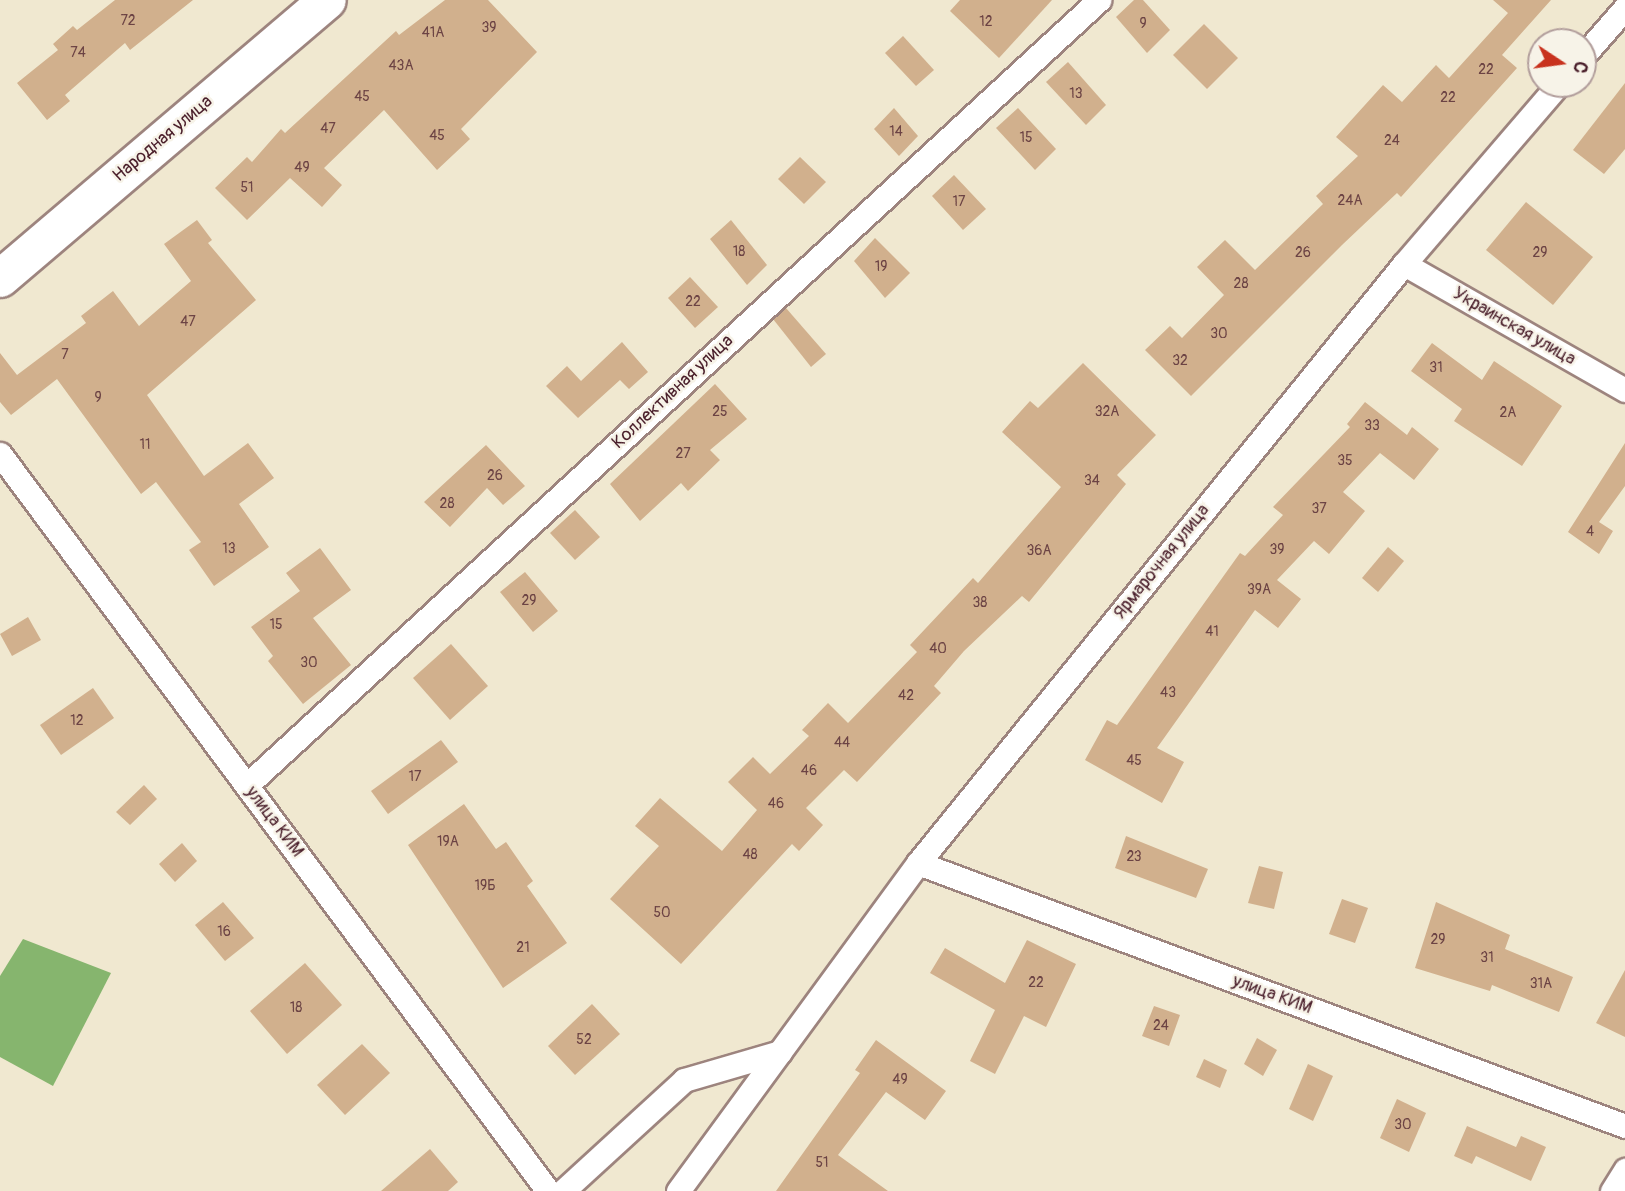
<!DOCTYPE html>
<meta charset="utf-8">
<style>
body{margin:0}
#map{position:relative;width:1625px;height:1191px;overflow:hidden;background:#f0e8d0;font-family:Pangolin,sans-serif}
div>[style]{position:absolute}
.forest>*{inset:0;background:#86b56e}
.building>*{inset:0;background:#d1b08d}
.roads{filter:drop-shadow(2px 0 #9d847e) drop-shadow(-2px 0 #9d847e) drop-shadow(0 2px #9d847e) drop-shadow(0 -2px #9d847e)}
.street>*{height:23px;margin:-11.5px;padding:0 11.5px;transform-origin:11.5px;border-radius:11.5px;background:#fff}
.primary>*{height:37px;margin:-18.5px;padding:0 18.5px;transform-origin:18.5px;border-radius:18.5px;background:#fff}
span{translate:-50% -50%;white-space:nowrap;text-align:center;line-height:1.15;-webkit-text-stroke:5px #f7f3e8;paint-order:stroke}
.number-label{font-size:14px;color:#6c4344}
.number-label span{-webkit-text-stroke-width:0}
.street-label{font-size:18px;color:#4a1f2b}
.north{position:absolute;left:1527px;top:28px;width:70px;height:70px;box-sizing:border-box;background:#f7f3e8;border:2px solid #b29e9c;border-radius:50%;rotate:103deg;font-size:19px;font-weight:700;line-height:28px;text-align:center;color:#4a1f2b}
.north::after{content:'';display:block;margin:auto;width:24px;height:32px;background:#c8321e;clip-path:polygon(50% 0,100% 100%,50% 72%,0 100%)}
</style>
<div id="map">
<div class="forest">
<div style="clip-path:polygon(23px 939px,111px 973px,53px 1086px,0 1057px,0 976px)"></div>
</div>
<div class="building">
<div style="clip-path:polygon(115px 0,193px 0,130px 50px,125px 43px,65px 95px,70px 101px,47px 120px,17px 83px,58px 50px,53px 44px,73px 26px,77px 30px)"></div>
<div style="clip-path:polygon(445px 0,488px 0,537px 52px,461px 129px,470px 139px,437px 170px,384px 110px,324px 168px,342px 185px,322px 207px,290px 178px,247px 220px,215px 188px,247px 157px,252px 162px,281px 129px,285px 133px,396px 31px,399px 35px)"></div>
<div style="clip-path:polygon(960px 0,1052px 0,999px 58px,950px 11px)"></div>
<div style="clip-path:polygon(1134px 0,1143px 0,1170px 30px,1147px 53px,1116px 17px)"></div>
<div style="clip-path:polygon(1493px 0,1551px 0,1502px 55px,1517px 68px,1401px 197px,1397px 193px,1342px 245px,1191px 396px,1145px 350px,1170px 326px,1182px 338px,1224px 295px,1197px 267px,1225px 240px,1255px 270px,1323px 204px,1316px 196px,1358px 156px,1336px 137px,1383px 85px,1402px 102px,1436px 65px,1449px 78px,1508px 13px)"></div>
<div style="clip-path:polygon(1204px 24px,1238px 58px,1207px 89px,1173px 55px)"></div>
<div style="clip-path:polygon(903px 36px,934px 70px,916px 86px,885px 53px)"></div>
<div style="clip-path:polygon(1068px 62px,1106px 105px,1086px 125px,1046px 82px)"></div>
<div style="clip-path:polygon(1625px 83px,1625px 149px,1604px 174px,1573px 150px)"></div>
<div style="clip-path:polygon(894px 108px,918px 136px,899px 156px,874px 129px)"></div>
<div style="clip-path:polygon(1018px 108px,1056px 149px,1035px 170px,996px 128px)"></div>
<div style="clip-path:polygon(800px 157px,826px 182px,804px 204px,778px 179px)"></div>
<div style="clip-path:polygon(954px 175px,986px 209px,963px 230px,932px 196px)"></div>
<div style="clip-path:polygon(1526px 202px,1593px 257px,1553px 305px,1486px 250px)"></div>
<div style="clip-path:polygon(197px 220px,212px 240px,208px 243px,256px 300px,147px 395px,204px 476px,248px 443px,274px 478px,239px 504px,269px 547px,214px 586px,189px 550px,201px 542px,156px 482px,141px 494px,57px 379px,11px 415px,0 402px,0 353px,17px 375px,86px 323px,81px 316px,113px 291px,139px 326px,191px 281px,164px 244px)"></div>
<div style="clip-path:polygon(731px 220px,767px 265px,747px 285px,710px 239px)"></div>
<div style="clip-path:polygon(875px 238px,910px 273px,885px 298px,854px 261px)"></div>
<div style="clip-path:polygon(690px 277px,718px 307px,695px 328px,668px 298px)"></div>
<div style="clip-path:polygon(786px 308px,826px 354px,811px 367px,773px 319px)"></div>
<div style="clip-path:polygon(622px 342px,648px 372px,629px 389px,620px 380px,578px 418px,546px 386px,567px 366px,581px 381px)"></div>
<div style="clip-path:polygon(1432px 343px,1482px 380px,1494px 361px,1562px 406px,1522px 466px,1454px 421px,1462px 409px,1411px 371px)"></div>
<div style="clip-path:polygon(1083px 363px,1156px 435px,1117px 475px,1126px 484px,1029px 602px,1022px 596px,964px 651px,934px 686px,941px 693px,857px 782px,844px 770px,806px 808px,823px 825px,799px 851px,792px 844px,681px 964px,610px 899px,659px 846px,635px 826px,660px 798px,722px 851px,757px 810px,728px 782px,753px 757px,770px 774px,809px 736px,802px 730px,828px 703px,848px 723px,917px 652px,910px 645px,973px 578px,978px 583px,1061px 487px,1002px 432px,1030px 401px,1038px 408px)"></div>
<div style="clip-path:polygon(715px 384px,747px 419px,710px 450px,720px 460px,688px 491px,681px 483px,640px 521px,610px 484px)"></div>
<div style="clip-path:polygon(1365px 402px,1407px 435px,1412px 427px,1439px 449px,1414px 480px,1380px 453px,1343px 492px,1365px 511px,1329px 554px,1314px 541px,1277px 580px,1301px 599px,1278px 628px,1255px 610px,1157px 748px,1184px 762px,1162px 803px,1085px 760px,1107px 720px,1117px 725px,1240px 553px,1245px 556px,1283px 515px,1273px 507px,1350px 427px,1347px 424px)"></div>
<div style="clip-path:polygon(1625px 443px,1625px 486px,1599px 522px,1613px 531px,1599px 554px,1568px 532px)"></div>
<div style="clip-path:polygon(486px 445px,525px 486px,503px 505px,487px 488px,450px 527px,424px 502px)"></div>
<div style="clip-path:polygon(575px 510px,600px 537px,575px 560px,550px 533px)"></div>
<div style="clip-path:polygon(1388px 547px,1404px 561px,1378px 592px,1362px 578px)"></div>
<div style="clip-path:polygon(320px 548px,351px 590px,313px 618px,351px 665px,303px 704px,268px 661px,273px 656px,251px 627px,300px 591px,286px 573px)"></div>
<div style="clip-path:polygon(525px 572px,558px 611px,533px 632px,500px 592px)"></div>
<div style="clip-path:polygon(28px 617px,41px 640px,12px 656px,0 634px)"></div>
<div style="clip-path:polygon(451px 644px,488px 686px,450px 720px,413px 678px)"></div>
<div style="clip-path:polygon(93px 688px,114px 718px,61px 755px,40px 725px)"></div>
<div style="clip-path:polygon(441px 740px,458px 762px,388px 814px,371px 791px)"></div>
<div style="clip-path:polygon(144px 785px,157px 799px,130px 825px,116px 812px)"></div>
<div style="clip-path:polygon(464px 804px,496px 849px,506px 842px,533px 881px,527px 886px,567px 943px,503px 988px,408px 845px)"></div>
<div style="clip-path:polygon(1126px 836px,1208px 869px,1196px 898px,1115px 868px)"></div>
<div style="clip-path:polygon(182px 843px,197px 861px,175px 882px,159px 864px)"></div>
<div style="clip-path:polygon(1259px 866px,1283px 872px,1274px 909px,1248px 903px)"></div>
<div style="clip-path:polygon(1342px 899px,1368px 908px,1355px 943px,1329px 934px)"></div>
<div style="clip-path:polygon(223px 902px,254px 938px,225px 961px,195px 925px)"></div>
<div style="clip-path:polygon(1436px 902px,1510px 935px,1505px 949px,1573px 977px,1559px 1012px,1492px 985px,1490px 991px,1415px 968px)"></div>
<div style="clip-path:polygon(1027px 940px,1076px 964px,1046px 1027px,1024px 1016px,995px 1074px,970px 1061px,995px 1010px,930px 973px,945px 948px,1005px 983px)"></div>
<div style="clip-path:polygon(305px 963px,342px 1005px,287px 1054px,250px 1011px)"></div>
<div style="clip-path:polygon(1625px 970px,1625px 1037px,1596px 1023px)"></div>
<div style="clip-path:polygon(592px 1004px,620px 1034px,575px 1075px,548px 1046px)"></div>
<div style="clip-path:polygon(1154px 1006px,1180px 1015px,1169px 1046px,1142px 1036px)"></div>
<div style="clip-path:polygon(1257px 1038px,1277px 1050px,1263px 1076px,1244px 1064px)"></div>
<div style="clip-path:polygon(876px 1040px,946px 1091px,925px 1120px,886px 1092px,838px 1155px,888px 1191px,776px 1191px,860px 1073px,855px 1070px)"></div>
<div style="clip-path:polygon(362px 1044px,390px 1073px,345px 1115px,317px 1085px)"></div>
<div style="clip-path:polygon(1204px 1059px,1227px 1070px,1220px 1088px,1196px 1077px)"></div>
<div style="clip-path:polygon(1308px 1064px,1333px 1076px,1313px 1121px,1289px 1109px)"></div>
<div style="clip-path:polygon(1397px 1099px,1426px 1113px,1409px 1152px,1380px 1138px)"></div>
<div style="clip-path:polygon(1467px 1126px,1516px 1147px,1521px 1136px,1546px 1147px,1531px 1181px,1476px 1156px,1472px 1164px,1454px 1156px)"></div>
<div style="clip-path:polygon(430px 1149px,458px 1182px,448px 1191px,381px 1191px)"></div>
</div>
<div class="roads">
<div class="street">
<div style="left:1583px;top:56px;width:64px;rotate:-48.8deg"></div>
<div style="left:1404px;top:264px;width:254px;rotate:29.7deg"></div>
<div style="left:0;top:454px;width:918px;rotate:53.37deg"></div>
<div style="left:247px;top:785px;width:1159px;rotate:-42.66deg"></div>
<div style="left:918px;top:863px;width:754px;rotate:20.4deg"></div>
<div style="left:563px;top:1191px;width:164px;rotate:-42.5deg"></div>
<div style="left:684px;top:1080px;width:100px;rotate:-16.3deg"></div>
<div style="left:678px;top:1191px;width:406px;rotate:-53.8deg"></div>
<div style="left:918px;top:863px;width:771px;rotate:-50.95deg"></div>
<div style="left:1404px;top:264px;width:238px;rotate:-49.3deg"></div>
<div style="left:1612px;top:1191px;width:25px;rotate:-58deg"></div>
</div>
<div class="primary">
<div style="left:0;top:278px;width:429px;rotate:-40.4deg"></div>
</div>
</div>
<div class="number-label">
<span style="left:128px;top:21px">72</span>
<span style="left:986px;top:22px">12</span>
<span style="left:1143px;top:24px">9</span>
<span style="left:489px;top:28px">39</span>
<span style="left:433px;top:33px">41А</span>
<span style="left:78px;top:53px">74</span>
<span style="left:401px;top:66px">43А</span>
<span style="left:1486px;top:70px">22</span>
<span style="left:1076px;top:94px">13</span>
<span style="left:362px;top:97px">45</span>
<span style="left:1448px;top:98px">22</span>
<span style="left:328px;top:129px">47</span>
<span style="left:896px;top:132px">14</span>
<span style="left:437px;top:136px">45</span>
<span style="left:1026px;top:138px">15</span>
<span style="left:1392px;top:141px">24</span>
<span style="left:302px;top:168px">49</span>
<span style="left:247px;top:188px">51</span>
<span style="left:1350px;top:201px">24А</span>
<span style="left:959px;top:202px">17</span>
<span style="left:739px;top:252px">18</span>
<span style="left:1303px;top:253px">26</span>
<span style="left:1540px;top:253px">29</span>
<span style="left:881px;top:267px">19</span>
<span style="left:1241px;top:284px">28</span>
<span style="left:693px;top:302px">22</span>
<span style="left:188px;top:322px">47</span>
<span style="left:1219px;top:334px">30</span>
<span style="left:65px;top:355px">7</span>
<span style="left:1180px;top:361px">32</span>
<span style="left:1436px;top:368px">31</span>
<span style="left:98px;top:398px">9</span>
<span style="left:720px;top:412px">25</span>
<span style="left:1107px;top:412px">32А</span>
<span style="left:1508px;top:413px">2А</span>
<span style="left:1372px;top:426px">33</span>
<span style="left:145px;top:445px">11</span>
<span style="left:683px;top:454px">27</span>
<span style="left:1345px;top:461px">35</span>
<span style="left:495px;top:476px">26</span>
<span style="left:1092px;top:481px">34</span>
<span style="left:447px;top:504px">28</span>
<span style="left:1319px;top:509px">37</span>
<span style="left:1590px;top:532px">4</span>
<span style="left:229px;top:549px">13</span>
<span style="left:1277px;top:550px">39</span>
<span style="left:1039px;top:551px">36А</span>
<span style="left:1259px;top:590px">39А</span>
<span style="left:529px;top:601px">29</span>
<span style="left:980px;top:603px">38</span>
<span style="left:276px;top:625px">15</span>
<span style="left:1212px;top:632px">41</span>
<span style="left:938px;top:649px">40</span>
<span style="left:309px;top:663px">30</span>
<span style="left:1168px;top:693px">43</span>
<span style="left:906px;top:696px">42</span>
<span style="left:77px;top:721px">12</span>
<span style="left:842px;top:743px">44</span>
<span style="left:1134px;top:761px">45</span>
<span style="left:809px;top:771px">46</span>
<span style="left:415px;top:777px">17</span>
<span style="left:776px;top:804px">46</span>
<span style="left:448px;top:842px">19А</span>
<span style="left:750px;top:855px">48</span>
<span style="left:1134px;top:857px">23</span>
<span style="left:485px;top:886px">19Б</span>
<span style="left:662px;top:913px">50</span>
<span style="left:224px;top:932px">16</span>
<span style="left:1438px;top:940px">29</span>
<span style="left:523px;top:948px">21</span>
<span style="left:1487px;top:958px">31</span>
<span style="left:1036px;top:983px">22</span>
<span style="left:1541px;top:984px">31А</span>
<span style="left:296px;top:1008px">18</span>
<span style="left:1161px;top:1026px">24</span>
<span style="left:584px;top:1040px">52</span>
<span style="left:900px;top:1080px">49</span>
<span style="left:1403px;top:1125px">30</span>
<span style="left:822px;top:1163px">51</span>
</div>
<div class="street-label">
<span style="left:163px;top:139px;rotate:-40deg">Народная улица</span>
<span style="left:1514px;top:327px;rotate:30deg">Украинская улица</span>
<span style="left:673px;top:392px;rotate:-43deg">Коллективная улица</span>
<span style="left:1162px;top:562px;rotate:-51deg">Ярмарочная улица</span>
<span style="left:274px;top:822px;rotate:53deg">улица КИМ</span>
<span style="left:1272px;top:995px;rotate:20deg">улица КИМ</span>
</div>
<div class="north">С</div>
</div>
